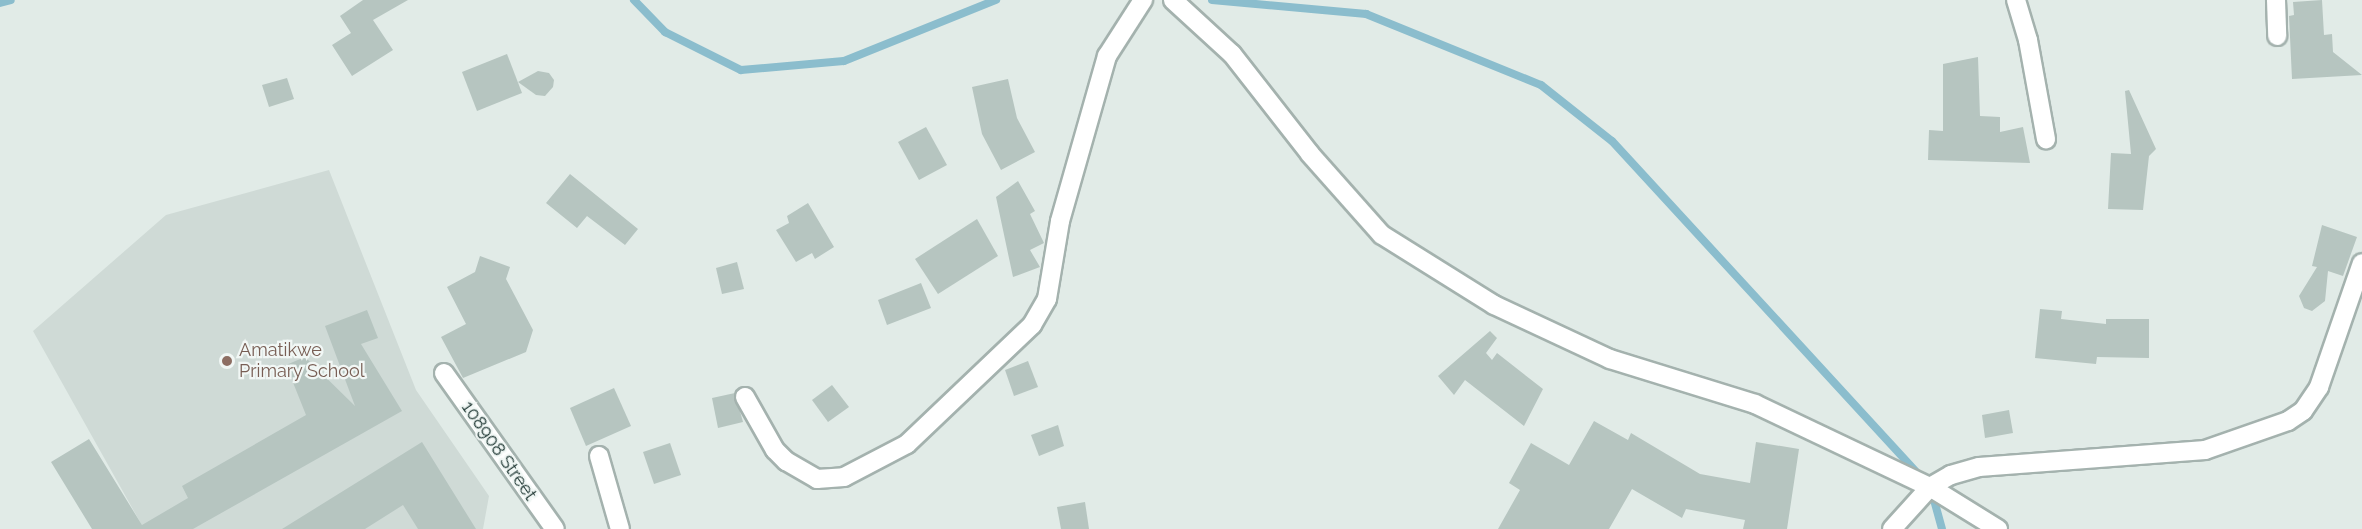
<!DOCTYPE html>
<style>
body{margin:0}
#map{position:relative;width:2362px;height:529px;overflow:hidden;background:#e1ebe7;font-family:Raleway,sans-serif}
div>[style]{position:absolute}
.built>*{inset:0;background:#cfdad6}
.stream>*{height:8px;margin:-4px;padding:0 4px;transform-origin:4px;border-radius:4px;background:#8bbdcd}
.building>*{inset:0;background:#b6c5c0}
.roads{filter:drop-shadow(2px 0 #a4b2ae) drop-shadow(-2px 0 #a4b2ae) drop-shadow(0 2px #a4b2ae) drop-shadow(0 -2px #a4b2ae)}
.minor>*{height:18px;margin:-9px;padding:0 9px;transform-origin:9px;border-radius:9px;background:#fff}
.dots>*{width:16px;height:16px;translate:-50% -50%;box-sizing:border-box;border:3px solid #f1f7f5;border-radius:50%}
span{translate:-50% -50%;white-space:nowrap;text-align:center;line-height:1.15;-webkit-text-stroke:4.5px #f1f7f5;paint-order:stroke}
.education-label{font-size:18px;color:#785e54}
.left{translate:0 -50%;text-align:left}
.street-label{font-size:18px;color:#223a36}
</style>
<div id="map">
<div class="built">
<div style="clip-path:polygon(329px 170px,416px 390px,489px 496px,483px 529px,144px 529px,33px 331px,166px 215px)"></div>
</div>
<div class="stream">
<div style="left:634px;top:0;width:45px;rotate:45.9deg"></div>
<div style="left:665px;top:32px;width:85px;rotate:26.6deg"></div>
<div style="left:741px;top:70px;width:103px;rotate:-5deg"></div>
<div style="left:844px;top:61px;width:164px;rotate:-21.9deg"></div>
<div style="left:1212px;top:0;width:155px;rotate:5.2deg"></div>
<div style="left:1366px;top:14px;width:189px;rotate:22.1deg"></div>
<div style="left:1541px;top:85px;width:90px;rotate:38.3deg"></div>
<div style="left:1612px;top:141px;width:459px;rotate:47.4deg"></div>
<div style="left:0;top:3px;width:11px;rotate:-15deg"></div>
<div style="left:1931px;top:489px;width:41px;rotate:74.6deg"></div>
</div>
<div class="building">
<div style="clip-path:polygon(363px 0,408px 0,373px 20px,393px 50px,352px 76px,332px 45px,351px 33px,340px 16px)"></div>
<div style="clip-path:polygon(2322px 0,2324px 35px,2332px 34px,2333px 52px,2362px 75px,2292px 79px,2289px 16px,2294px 15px,2293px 2px)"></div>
<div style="clip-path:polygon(507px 54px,522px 93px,477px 111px,462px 72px)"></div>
<div style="clip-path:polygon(1978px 57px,1980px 116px,2000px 117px,2000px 132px,2023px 127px,2030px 163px,1928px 160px,1929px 130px,1943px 131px,1943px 64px)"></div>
<div style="clip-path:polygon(538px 71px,549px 73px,554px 80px,553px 87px,545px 96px,536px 95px,518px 82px)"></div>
<div style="clip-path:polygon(287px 78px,294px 99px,269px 107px,262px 85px)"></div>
<div style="clip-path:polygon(1008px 79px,1017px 118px,1035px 152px,1001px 170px,982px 134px,972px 87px)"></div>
<div style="clip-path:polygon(2129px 90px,2156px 149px,2149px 156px,2143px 210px,2108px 209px,2111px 153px,2131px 154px,2125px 91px)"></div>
<div style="clip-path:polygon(926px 127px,947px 165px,919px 180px,898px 142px)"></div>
<div style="clip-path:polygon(570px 174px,638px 229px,625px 245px,587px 216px,577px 228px,546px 203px)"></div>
<div style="clip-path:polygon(1018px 181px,1035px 211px,1030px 214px,1044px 243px,1030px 250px,1040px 267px,1013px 277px,996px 197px)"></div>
<div style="clip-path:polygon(808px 203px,834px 247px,815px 259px,812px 253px,796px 262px,776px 230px,789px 223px,787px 216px)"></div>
<div style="clip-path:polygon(977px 219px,998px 256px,938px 294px,915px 259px)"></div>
<div style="clip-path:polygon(2322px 225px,2357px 237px,2343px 276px,2328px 271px,2325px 301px,2312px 311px,2304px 308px,2299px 296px,2317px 267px,2312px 266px)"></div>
<div style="clip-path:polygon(480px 256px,510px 267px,506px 279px,533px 330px,526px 352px,463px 378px,441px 337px,466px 324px,447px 287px,475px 272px)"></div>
<div style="clip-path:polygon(737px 262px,744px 289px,722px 294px,716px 268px)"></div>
<div style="clip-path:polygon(921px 283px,931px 308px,887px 325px,878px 300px)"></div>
<div style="clip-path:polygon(2040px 309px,2062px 311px,2061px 319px,2106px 324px,2106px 319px,2149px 319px,2149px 358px,2097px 357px,2096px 364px,2035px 358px)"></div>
<div style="clip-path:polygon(367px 310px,378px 338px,361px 344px,402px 411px,193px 529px,92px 529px,51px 462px,89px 439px,142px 525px,188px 498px,182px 486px,306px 415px,286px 365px,305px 357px,355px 406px,325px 326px)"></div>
<div style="clip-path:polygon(1490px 331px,1497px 338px,1486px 353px,1492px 360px,1497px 353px,1543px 389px,1524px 426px,1465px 380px,1454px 395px,1438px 376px)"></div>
<div style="clip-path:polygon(1028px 361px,1038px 387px,1014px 396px,1005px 370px)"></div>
<div style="clip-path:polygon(832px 385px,849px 407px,828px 422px,812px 400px)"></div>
<div style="clip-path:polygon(614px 388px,631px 426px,586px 446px,570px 408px)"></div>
<div style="clip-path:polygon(735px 393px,743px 422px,718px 428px,712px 398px)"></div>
<div style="clip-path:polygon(2009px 410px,2013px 433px,1985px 438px,1982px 415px)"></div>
<div style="clip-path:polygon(1594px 421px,1628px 440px,1631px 433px,1700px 474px,1750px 483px,1756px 442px,1799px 449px,1787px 529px,1743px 529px,1745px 520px,1686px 509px,1682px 518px,1632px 489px,1609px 529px,1498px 529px,1520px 490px,1509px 483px,1531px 443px,1569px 465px)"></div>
<div style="clip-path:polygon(1058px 425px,1064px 446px,1039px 456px,1031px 435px)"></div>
<div style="clip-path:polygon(422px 442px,476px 529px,418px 529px,403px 505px,365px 529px,282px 529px)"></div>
<div style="clip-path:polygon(670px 443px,681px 475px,654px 484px,643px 452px)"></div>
<div style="clip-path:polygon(1085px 502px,1089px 529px,1061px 529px,1057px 507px)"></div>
</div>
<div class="roads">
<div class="minor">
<div style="left:1173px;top:0;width:80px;rotate:42.5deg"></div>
<div style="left:1232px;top:54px;width:127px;rotate:52deg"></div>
<div style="left:1310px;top:154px;width:108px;rotate:48.4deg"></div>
<div style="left:1382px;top:235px;width:132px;rotate:32deg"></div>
<div style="left:1494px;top:305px;width:128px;rotate:25deg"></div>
<div style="left:1610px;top:359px;width:152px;rotate:17.2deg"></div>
<div style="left:1755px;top:404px;width:194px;rotate:25.4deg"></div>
<div style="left:1930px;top:487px;width:80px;rotate:31.7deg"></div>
<div style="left:2016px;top:0;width:42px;rotate:73.3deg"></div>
<div style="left:2028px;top:40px;width:101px;rotate:79.7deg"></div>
<div style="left:2276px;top:0;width:36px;rotate:88deg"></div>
<div style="left:444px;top:373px;width:191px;rotate:54.6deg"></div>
<div style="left:745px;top:397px;width:61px;rotate:60.5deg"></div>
<div style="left:775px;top:450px;width:16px;rotate:45deg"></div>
<div style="left:786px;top:461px;width:36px;rotate:30deg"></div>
<div style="left:817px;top:479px;width:27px;rotate:-4deg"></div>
<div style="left:844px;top:477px;width:71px;rotate:-27.6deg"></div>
<div style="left:907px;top:444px;width:173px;rotate:-43.6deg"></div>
<div style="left:1032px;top:325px;width:30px;rotate:-60deg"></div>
<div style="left:1047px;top:299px;width:79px;rotate:-80.5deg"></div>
<div style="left:1060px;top:221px;width:172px;rotate:-74.1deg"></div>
<div style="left:1107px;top:56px;width:67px;rotate:-57.3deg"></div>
<div style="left:599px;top:456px;width:76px;rotate:74deg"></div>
<div style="left:1892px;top:529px;width:57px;rotate:-47.9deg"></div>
<div style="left:1930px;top:487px;width:24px;rotate:-30deg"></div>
<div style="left:1951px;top:475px;width:29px;rotate:-16deg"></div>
<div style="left:1979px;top:467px;width:227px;rotate:-4.3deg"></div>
<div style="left:2205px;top:450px;width:88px;rotate:-19.3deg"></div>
<div style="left:2288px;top:421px;width:18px;rotate:-34deg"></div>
<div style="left:2303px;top:411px;width:29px;rotate:-56deg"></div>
<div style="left:2319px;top:387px;width:131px;rotate:-70.9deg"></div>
</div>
</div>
<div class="dots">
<div style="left:227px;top:361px;background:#8d6e63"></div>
</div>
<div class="education-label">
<span class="left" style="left:239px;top:361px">Amatikwe<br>Primary School</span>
</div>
<div class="street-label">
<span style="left:499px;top:451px;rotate:55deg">108908 Street</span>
</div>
</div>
